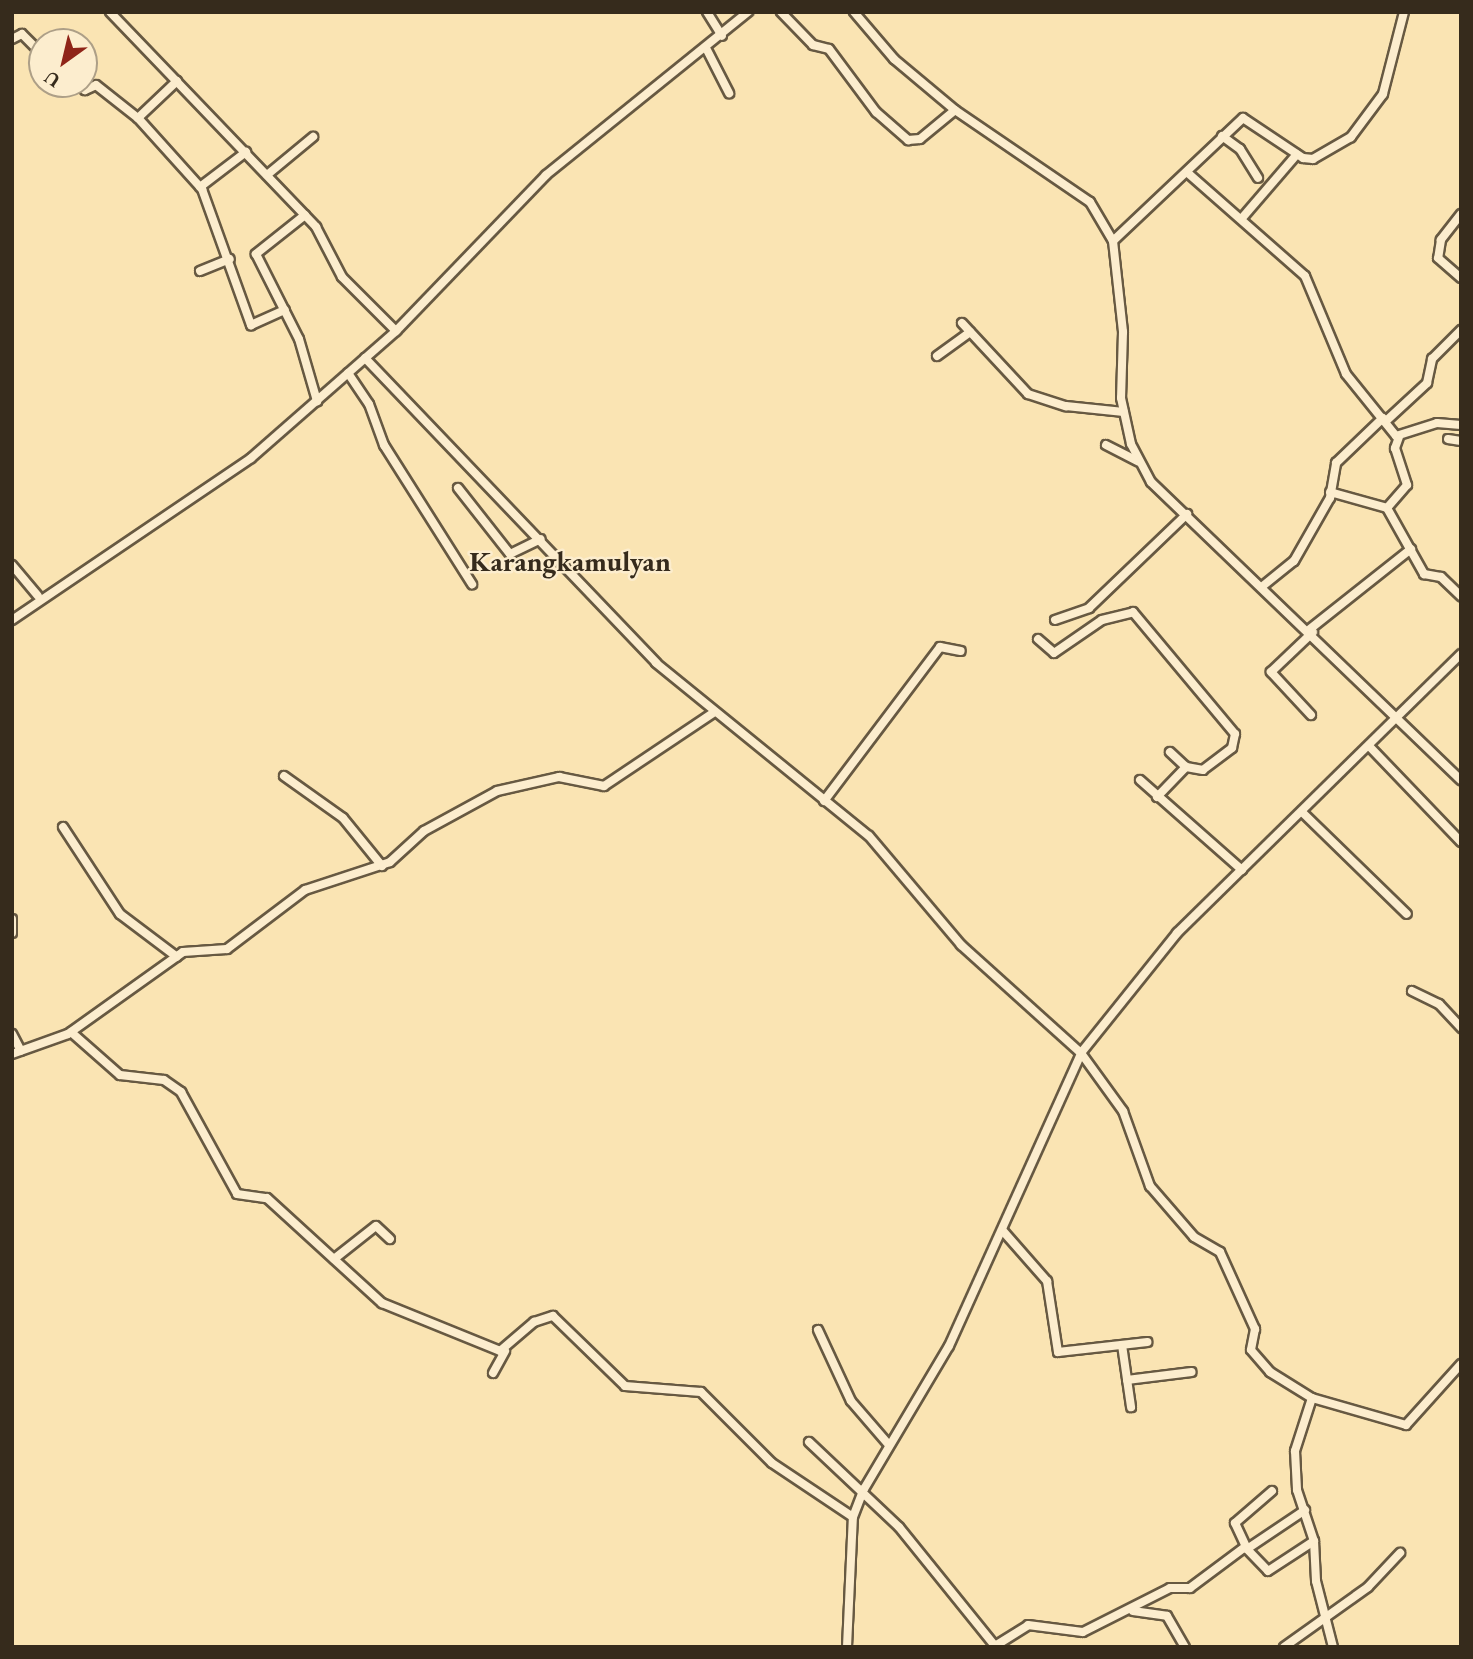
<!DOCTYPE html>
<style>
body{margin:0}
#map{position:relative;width:1473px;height:1659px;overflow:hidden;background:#fae4b3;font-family:"EB Garamond",serif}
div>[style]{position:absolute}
.roads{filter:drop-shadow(2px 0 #675942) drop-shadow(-2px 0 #675942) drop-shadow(0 2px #675942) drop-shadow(0 -2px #675942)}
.minor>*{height:8px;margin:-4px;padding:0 4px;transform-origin:4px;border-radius:4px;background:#fcedce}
span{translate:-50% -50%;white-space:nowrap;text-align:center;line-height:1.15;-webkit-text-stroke:5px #fcedce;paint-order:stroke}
.quarter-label{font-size:28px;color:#362b1c;font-weight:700}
.frame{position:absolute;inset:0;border:14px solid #362b1c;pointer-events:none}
.north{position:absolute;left:28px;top:28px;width:70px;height:70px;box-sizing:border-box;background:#fcedce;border:2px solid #ad9f87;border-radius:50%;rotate:214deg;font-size:19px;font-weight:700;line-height:28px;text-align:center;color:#362b1c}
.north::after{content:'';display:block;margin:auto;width:24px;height:32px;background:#8f2418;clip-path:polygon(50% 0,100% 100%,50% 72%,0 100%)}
</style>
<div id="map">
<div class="roads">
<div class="minor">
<div style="left:110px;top:12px;width:298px;rotate:46.2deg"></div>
<div style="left:316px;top:227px;width:56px;rotate:62.5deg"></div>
<div style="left:342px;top:277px;width:76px;rotate:45deg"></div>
<div style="left:707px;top:12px;width:28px;rotate:58deg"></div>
<div style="left:781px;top:12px;width:46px;rotate:45.9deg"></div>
<div style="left:813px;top:45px;width:16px;rotate:14deg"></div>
<div style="left:829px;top:49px;width:79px;rotate:53.3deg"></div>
<div style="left:876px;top:112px;width:43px;rotate:41.2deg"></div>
<div style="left:908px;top:140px;width:12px;rotate:-5deg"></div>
<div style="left:920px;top:139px;width:45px;rotate:-39.6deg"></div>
<div style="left:854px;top:12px;width:62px;rotate:49.6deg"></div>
<div style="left:894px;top:59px;width:80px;rotate:39.9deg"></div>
<div style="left:955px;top:110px;width:163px;rotate:34.3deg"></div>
<div style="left:1090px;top:202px;width:45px;rotate:59.5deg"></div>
<div style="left:1404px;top:12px;width:85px;rotate:104.4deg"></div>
<div style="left:1383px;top:94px;width:54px;rotate:126.7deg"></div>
<div style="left:1351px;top:137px;width:44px;rotate:149.9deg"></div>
<div style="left:1313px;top:159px;width:10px;rotate:-174deg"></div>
<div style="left:1303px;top:158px;width:72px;rotate:-146.3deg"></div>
<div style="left:1243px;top:118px;width:179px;rotate:136.6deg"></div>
<div style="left:1113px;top:241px;width:92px;rotate:83.7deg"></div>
<div style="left:1123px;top:332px;width:66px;rotate:91.7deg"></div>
<div style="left:1121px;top:398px;width:47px;rotate:77.7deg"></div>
<div style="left:1131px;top:444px;width:43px;rotate:62.2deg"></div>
<div style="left:1151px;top:482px;width:430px;rotate:43.9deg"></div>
<div style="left:12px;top:39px;width:11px;rotate:-27deg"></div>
<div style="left:22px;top:34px;width:28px;rotate:45deg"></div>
<div style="left:706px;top:48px;width:51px;rotate:62.9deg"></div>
<div style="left:177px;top:81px;width:54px;rotate:136.5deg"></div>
<div style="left:138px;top:118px;width:96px;rotate:48deg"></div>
<div style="left:202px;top:189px;width:145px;rotate:70.2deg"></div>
<div style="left:251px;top:325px;width:37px;rotate:-24deg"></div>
<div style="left:77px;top:84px;width:10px;rotate:37deg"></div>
<div style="left:85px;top:90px;width:12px;rotate:-24deg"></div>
<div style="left:96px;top:85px;width:53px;rotate:38.2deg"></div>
<div style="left:1222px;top:136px;width:22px;rotate:36deg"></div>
<div style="left:1240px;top:149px;width:34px;rotate:58deg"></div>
<div style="left:1189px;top:174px;width:154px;rotate:41.3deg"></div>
<div style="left:1305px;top:276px;width:106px;rotate:67.3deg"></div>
<div style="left:1346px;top:374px;width:80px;rotate:51.1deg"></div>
<div style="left:1396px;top:436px;width:43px;rotate:-17.6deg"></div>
<div style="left:1437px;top:423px;width:24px;rotate:5deg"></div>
<div style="left:267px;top:175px;width:60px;rotate:-39.6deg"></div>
<div style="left:200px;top:187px;width:58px;rotate:-37.3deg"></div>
<div style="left:1461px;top:214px;width:33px;rotate:128deg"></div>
<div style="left:1441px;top:240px;width:18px;rotate:99deg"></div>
<div style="left:1438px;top:258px;width:30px;rotate:41deg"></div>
<div style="left:305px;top:215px;width:63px;rotate:141.5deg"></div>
<div style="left:256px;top:254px;width:95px;rotate:63.2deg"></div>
<div style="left:299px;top:339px;width:65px;rotate:73.8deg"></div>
<div style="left:1242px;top:218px;width:84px;rotate:-49.3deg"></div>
<div style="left:200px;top:271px;width:32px;rotate:-22deg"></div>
<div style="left:962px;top:323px;width:97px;rotate:47.1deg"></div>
<div style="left:1028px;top:394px;width:40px;rotate:18deg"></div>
<div style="left:1066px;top:406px;width:58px;rotate:5.9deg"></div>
<div style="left:937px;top:356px;width:41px;rotate:-36deg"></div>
<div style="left:365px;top:358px;width:422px;rotate:46.3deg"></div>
<div style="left:656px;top:663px;width:274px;rotate:39.1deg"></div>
<div style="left:869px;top:836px;width:143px;rotate:49.8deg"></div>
<div style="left:961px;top:945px;width:161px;rotate:42deg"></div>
<div style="left:1081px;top:1053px;width:72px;rotate:54.1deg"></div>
<div style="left:1123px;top:1111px;width:80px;rotate:70.2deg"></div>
<div style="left:1150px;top:1186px;width:67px;rotate:49.2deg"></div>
<div style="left:1194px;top:1237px;width:30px;rotate:30deg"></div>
<div style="left:1220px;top:1252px;width:85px;rotate:65.6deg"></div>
<div style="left:1255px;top:1329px;width:21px;rotate:101deg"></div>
<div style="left:1251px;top:1350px;width:29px;rotate:49deg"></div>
<div style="left:1270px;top:1372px;width:49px;rotate:31.8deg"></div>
<div style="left:1312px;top:1398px;width:98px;rotate:16deg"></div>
<div style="left:1406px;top:1425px;width:82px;rotate:-48deg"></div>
<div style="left:348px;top:373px;width:37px;rotate:56deg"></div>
<div style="left:369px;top:404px;width:44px;rotate:69.9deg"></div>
<div style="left:384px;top:445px;width:165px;rotate:57.7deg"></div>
<div style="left:1386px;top:421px;width:56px;rotate:-42.8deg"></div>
<div style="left:1427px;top:383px;width:25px;rotate:-78deg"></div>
<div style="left:1432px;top:359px;width:41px;rotate:-45deg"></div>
<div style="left:1399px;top:437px;width:12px;rotate:110deg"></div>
<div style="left:1395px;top:448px;width:39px;rotate:72deg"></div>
<div style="left:1407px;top:485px;width:30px;rotate:131deg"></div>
<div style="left:1387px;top:508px;width:76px;rotate:60.7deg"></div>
<div style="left:1424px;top:574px;width:17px;rotate:10deg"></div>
<div style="left:1441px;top:577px;width:28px;rotate:44deg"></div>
<div style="left:1448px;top:439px;width:13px;rotate:9deg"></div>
<div style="left:1106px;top:445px;width:36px;rotate:27deg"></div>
<div style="left:458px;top:488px;width:84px;rotate:51.8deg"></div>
<div style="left:510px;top:554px;width:34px;rotate:-26deg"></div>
<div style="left:1330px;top:492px;width:59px;rotate:15.7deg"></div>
<div style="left:12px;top:565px;width:40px;rotate:50deg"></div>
<div style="left:1264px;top:585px;width:38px;rotate:-39deg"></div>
<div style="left:1294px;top:561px;width:73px;rotate:-60.3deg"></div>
<div style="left:1330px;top:498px;width:36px;rotate:-80deg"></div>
<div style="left:1336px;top:463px;width:65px;rotate:-43.8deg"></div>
<div style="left:12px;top:620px;width:289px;rotate:-34.1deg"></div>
<div style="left:251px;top:458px;width:193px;rotate:-41.2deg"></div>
<div style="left:396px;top:331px;width:216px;rotate:-46.1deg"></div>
<div style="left:546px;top:175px;width:260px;rotate:-38.9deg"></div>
<div style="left:1055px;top:620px;width:36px;rotate:-19deg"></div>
<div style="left:1089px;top:608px;width:136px;rotate:-43.8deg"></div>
<div style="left:1310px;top:629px;width:129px;rotate:-38.4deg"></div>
<div style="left:1038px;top:639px;width:21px;rotate:41deg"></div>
<div style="left:1054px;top:653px;width:58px;rotate:-34.5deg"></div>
<div style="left:1102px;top:620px;width:32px;rotate:-14deg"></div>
<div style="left:1133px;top:612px;width:159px;rotate:50.1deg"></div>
<div style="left:1235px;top:734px;width:14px;rotate:102deg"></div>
<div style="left:1232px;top:748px;width:36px;rotate:143deg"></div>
<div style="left:1203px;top:770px;width:17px;rotate:-170deg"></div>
<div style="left:1311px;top:715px;width:59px;rotate:-132.9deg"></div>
<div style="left:1271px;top:672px;width:58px;rotate:-43.6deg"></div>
<div style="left:1369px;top:746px;width:133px;rotate:46.2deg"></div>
<div style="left:284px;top:776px;width:72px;rotate:35.4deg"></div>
<div style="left:343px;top:818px;width:62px;rotate:50.9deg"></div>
<div style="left:1140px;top:780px;width:136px;rotate:41.4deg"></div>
<div style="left:1157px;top:797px;width:42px;rotate:-46deg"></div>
<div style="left:1186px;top:767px;width:22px;rotate:-137deg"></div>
<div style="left:824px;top:801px;width:193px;rotate:-53deg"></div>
<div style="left:940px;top:647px;width:21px;rotate:11deg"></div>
<div style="left:1302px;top:812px;width:146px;rotate:44.2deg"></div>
<div style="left:63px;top:827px;width:104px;rotate:56.8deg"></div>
<div style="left:120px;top:914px;width:71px;rotate:37deg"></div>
<div style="left:12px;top:919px;width:14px;rotate:90deg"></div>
<div style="left:1412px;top:991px;width:30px;rotate:26deg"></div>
<div style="left:1439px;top:1004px;width:33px;rotate:47deg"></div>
<div style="left:71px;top:1032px;width:65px;rotate:41.3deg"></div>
<div style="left:120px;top:1075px;width:44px;rotate:6.5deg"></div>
<div style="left:164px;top:1080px;width:21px;rotate:35deg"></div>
<div style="left:181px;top:1092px;width:116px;rotate:61.2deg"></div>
<div style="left:237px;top:1194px;width:30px;rotate:8deg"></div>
<div style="left:267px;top:1198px;width:156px;rotate:42.4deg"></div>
<div style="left:382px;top:1303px;width:127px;rotate:22.1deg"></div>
<div style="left:500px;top:1351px;width:45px;rotate:-40.5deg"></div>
<div style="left:534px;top:1322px;width:20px;rotate:-18deg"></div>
<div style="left:553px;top:1316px;width:100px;rotate:44.2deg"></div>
<div style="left:625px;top:1386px;width:76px;rotate:4.5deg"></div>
<div style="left:701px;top:1392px;width:100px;rotate:45deg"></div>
<div style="left:772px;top:1463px;width:97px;rotate:33.7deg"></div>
<div style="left:12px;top:1034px;width:19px;rotate:62deg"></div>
<div style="left:12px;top:1054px;width:59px;rotate:-19.7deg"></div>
<div style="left:68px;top:1034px;width:141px;rotate:-35.5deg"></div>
<div style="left:183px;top:952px;width:44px;rotate:-3.9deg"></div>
<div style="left:227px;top:949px;width:98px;rotate:-37.1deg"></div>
<div style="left:305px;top:890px;width:89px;rotate:-18.2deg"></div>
<div style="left:390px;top:862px;width:46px;rotate:-42.4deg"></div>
<div style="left:424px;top:831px;width:83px;rotate:-28.7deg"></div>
<div style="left:497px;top:791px;width:64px;rotate:-12.7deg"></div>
<div style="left:559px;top:777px;width:46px;rotate:11.3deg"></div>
<div style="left:604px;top:786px;width:131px;rotate:-33.8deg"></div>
<div style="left:1003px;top:1231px;width:67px;rotate:48.7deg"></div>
<div style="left:1047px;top:1281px;width:72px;rotate:81.2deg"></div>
<div style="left:1058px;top:1352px;width:90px;rotate:-6.4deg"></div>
<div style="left:334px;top:1259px;width:53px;rotate:-38.2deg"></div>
<div style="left:376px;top:1226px;width:19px;rotate:43deg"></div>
<div style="left:818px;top:1330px;width:78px;rotate:65.1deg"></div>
<div style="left:851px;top:1401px;width:58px;rotate:49.2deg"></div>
<div style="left:1122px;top:1345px;width:63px;rotate:81.7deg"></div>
<div style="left:493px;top:1373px;width:25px;rotate:-61deg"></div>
<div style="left:1127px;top:1380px;width:65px;rotate:-7deg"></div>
<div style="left:1312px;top:1398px;width:56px;rotate:107.8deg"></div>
<div style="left:1295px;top:1451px;width:39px;rotate:87deg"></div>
<div style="left:1297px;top:1490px;width:54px;rotate:71.6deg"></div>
<div style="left:1314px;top:1541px;width:40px;rotate:87.1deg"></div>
<div style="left:1316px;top:1581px;width:68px;rotate:75.6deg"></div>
<div style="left:809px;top:1442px;width:124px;rotate:43.4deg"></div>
<div style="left:899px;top:1527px;width:153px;rotate:51.1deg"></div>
<div style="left:995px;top:1646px;width:39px;rotate:-32deg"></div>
<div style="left:1028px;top:1625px;width:55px;rotate:7.3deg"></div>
<div style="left:1083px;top:1632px;width:97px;rotate:-26.8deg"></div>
<div style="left:1170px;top:1588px;width:20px"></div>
<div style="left:1190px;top:1588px;width:69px;rotate:-36.7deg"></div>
<div style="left:1245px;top:1547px;width:33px;rotate:46deg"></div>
<div style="left:1268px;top:1571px;width:55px;rotate:-33.1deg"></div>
<div style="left:1272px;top:1491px;width:49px;rotate:139.1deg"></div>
<div style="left:1235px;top:1523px;width:29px;rotate:65deg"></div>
<div style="left:1247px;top:1549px;width:70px;rotate:-33.9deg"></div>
<div style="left:1133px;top:1611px;width:34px;rotate:8deg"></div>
<div style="left:1167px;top:1616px;width:36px;rotate:60deg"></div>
<div style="left:847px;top:1647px;width:130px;rotate:-87.4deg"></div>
<div style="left:853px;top:1517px;width:30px;rotate:-69deg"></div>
<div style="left:864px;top:1489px;width:166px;rotate:-59.3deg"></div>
<div style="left:949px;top:1346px;width:321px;rotate:-65.7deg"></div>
<div style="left:1081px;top:1053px;width:154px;rotate:-51.3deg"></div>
<div style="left:1177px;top:933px;width:398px;rotate:-44.5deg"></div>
<div style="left:1284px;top:1647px;width:103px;rotate:-35.5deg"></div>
<div style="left:1368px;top:1587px;width:47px;rotate:-46.7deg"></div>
</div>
</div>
<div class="quarter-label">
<span style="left:570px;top:561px">Karangkamulyan</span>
</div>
<div class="frame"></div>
<div class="north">U</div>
</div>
